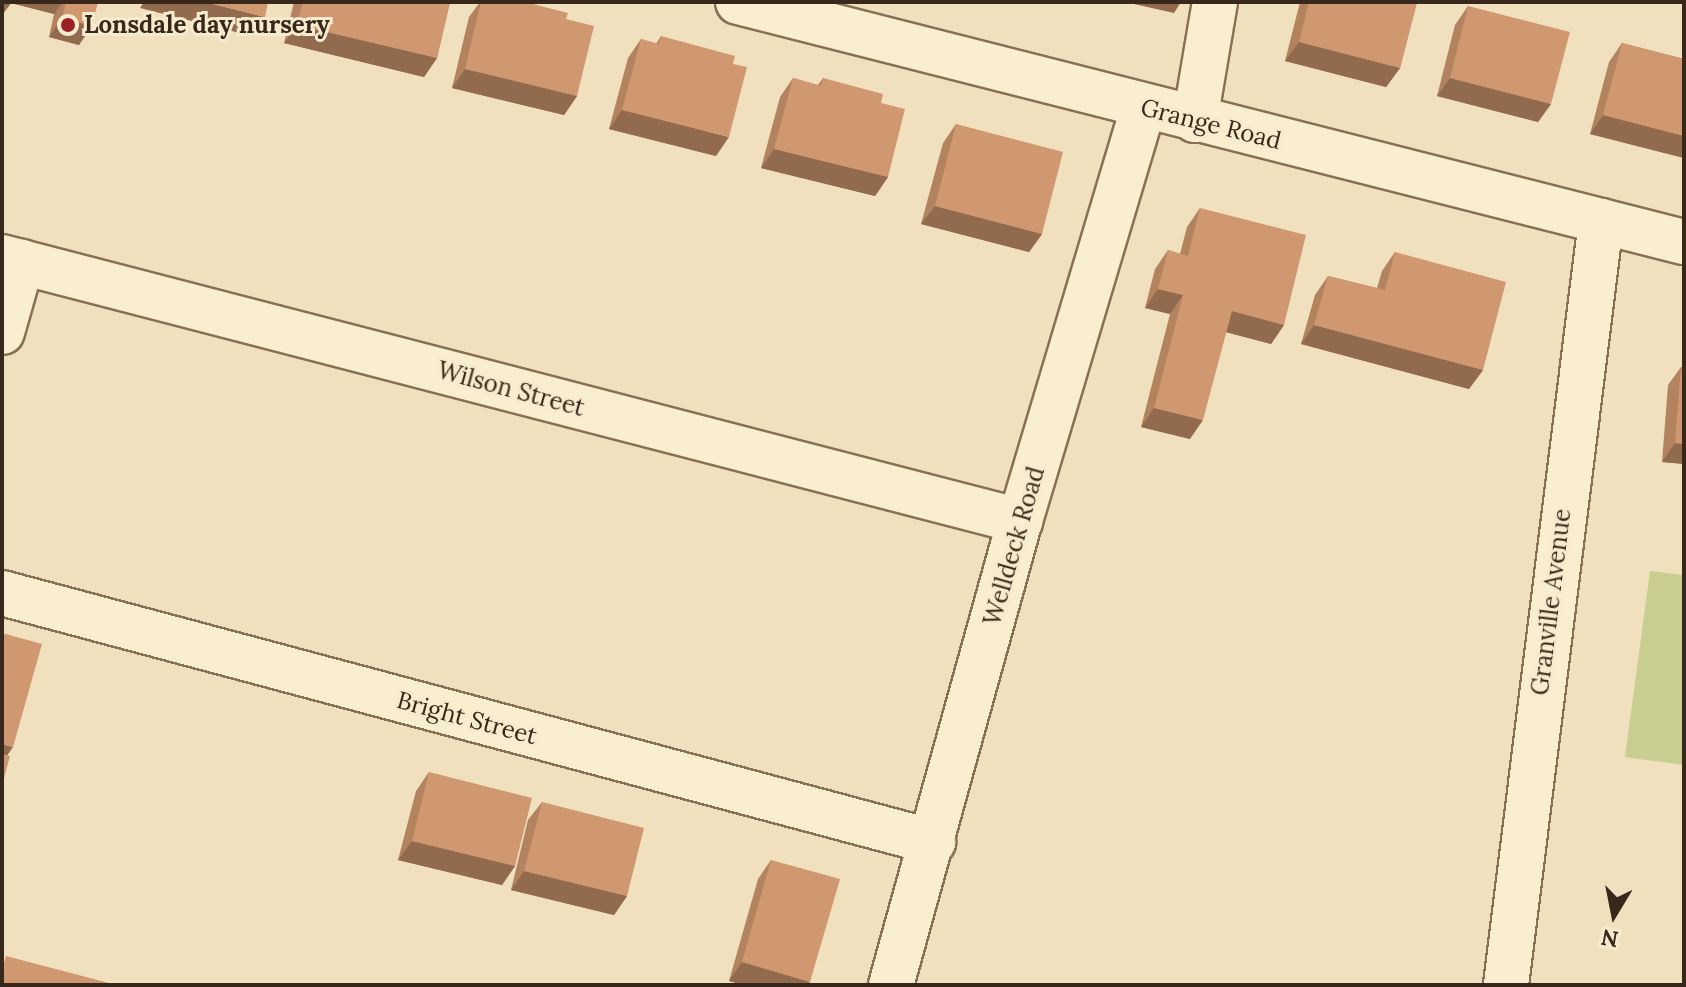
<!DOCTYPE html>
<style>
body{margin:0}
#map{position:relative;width:1686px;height:987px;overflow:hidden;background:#f0e0bd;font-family:Lora,serif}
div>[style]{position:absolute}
.green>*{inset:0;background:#c7ce90}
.roads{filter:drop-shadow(2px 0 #887055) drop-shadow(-2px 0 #887055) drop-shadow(0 2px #887055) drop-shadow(0 -2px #887055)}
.minor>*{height:44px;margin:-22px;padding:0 22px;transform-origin:22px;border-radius:22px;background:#faeed0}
.wall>*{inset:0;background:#b38360}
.shaded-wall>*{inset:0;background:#926a4e}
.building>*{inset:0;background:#d09870}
.dots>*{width:22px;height:22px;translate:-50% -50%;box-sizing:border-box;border:4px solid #f7ebcd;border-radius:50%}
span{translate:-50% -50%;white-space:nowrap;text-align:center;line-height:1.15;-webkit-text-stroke:6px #f7ebcd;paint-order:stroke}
.poi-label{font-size:24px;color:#37281b;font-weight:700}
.left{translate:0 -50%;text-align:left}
.street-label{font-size:24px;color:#37281b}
.frame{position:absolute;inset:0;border:4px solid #37281b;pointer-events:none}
.north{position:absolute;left:1574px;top:875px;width:80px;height:80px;-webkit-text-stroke:6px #f7ebcd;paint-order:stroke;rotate:190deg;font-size:22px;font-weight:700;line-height:32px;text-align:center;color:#37281b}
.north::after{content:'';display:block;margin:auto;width:28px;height:36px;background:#37281b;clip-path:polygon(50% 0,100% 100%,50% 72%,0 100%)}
</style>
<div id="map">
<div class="green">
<div style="clip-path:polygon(1650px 571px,1684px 575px,1684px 765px,1625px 757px)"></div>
</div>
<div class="roads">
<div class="minor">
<div style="left:738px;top:2px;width:976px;rotate:14.24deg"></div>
<div style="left:1195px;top:120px;width:120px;rotate:-80.4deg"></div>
<div style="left:2px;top:257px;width:1052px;rotate:14.54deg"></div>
<div style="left:2px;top:332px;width:73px;rotate:-74.1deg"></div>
<div style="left:2px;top:593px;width:964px;rotate:14.97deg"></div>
<div style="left:891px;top:985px;width:482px;rotate:-74.5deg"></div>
<div style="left:1020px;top:521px;width:431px;rotate:-73.4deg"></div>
<div style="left:1506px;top:985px;width:770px;rotate:-82.91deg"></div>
</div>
</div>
<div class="wall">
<div style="clip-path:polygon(2px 2px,98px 2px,79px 45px,49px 37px,54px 14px,11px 3px,2px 15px)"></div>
<div style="clip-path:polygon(294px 2px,450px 2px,437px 58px,424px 77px,284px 43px)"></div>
<div style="clip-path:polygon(480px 2px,525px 2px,566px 19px,577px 96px,564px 115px,452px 88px,469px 17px)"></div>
<div style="clip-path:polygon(1300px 2px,1417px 2px,1400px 68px,1386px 87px,1285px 61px)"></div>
<div style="clip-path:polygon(1468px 6px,1551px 104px,1538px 122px,1437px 96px,1455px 25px)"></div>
<div style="clip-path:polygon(661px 36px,716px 156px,609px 129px,628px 58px,641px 39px,656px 44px)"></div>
<div style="clip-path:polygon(1622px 43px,1684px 59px,1684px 158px,1590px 134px,1609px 62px)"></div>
<div style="clip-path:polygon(793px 78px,818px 85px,823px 78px,881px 103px,888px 177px,875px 196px,761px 168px,780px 97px)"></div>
<div style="clip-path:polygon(956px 124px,1042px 234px,1029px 252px,921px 224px,943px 143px)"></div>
<div style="clip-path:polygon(1200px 208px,1284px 325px,1271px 344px,1226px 332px,1190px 439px,1141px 427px,1170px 314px,1145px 308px,1155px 269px,1168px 250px,1180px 254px,1187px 227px)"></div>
<div style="clip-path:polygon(1395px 252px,1483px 370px,1469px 389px,1301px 344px,1315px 295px,1328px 276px,1377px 288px,1382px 271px)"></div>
<div style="clip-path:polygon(1681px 367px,1684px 367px,1684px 464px,1662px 462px,1668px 385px)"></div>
<div style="clip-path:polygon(429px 772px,515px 866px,502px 885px,398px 860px,416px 791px)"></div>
<div style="clip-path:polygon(542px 802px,627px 896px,614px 915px,511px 890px,528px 820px)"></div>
<div style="clip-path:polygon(771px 860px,808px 985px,729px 981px,758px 879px)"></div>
</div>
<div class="shaded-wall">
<div style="clip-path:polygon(2px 2px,63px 2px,54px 14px,11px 3px,2px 15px)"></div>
<div style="clip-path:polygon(144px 2px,205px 2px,265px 17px,252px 36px,140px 8px)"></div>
<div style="clip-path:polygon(1125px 2px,1181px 2px,1174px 13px)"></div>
<div style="clip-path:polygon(62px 18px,92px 26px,79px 45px,49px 37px)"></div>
<div style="clip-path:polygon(297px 25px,437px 58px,424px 77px,284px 43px)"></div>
<div style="clip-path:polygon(1299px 42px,1400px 68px,1386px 87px,1285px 61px)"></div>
<div style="clip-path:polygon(465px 69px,577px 96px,564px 115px,452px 88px)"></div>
<div style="clip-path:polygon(1450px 78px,1551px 104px,1538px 122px,1437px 96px)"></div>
<div style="clip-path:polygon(622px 110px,729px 137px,716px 156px,609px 129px)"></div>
<div style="clip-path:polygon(1603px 115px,1684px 136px,1684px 158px,1590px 134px)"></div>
<div style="clip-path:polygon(774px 149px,888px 177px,875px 196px,761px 168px)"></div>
<div style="clip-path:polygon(935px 206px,1042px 234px,1029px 252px,921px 224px)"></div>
<div style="clip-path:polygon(1158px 289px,1183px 295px,1170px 314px,1145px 308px)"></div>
<div style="clip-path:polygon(1232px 311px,1284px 325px,1271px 344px,1218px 330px)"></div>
<div style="clip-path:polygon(1314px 325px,1483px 370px,1469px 389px,1301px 344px)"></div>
<div style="clip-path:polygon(1154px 408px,1203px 420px,1190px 439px,1141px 427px)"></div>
<div style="clip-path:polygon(1675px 443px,1684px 444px,1684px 464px,1662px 462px)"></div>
<div style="clip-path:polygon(2px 744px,13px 747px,2px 763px)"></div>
<div style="clip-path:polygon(412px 841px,515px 866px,502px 885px,398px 860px)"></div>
<div style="clip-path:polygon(524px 871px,627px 896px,614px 915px,511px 890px)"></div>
<div style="clip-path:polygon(742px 962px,810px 982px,808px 985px,742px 985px,729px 981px)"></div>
</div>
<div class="building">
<div style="clip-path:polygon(66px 2px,98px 2px,92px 26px,62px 18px)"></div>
<div style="clip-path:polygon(205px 2px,268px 2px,265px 17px)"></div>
<div style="clip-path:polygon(303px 2px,450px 2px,437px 58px,297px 25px)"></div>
<div style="clip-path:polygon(481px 2px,503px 3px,503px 2px,525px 2px,568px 13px,566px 19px,594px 26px,577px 96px,465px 69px)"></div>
<div style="clip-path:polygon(1309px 2px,1417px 2px,1400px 68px,1299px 42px)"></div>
<div style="clip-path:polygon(1468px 6px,1570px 32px,1551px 104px,1450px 78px)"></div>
<div style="clip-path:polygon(661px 36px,735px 56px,733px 64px,747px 67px,729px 137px,622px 110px,641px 39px,659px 44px)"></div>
<div style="clip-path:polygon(1622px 43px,1684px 59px,1684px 136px,1603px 115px)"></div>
<div style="clip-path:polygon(793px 78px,821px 86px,823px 78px,883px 94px,881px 103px,905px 109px,888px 177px,774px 149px)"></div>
<div style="clip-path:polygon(956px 124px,1063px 152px,1042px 234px,935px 206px)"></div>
<div style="clip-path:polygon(1200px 208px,1306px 235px,1284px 325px,1232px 311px,1203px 420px,1154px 408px,1183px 295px,1158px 289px,1168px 250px,1188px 256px)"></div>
<div style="clip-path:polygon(1395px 252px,1506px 282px,1483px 370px,1314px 325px,1328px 276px,1385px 290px)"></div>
<div style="clip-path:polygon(1681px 367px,1684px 367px,1684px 444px,1675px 443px)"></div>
<div style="clip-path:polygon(2px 633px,42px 644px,13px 747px,2px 744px)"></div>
<div style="clip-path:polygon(2px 754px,10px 756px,2px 786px)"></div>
<div style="clip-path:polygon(429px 772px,532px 798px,515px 866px,412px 841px)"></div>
<div style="clip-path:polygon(542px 802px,644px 828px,627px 896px,524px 871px)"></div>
<div style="clip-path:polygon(771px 860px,840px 879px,810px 982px,742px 962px)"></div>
<div style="clip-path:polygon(6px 956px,109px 983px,108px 985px,2px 985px,2px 971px)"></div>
</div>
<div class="dots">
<div style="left:68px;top:25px;background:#9a2224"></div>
</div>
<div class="poi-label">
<span class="left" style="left:84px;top:25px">Lonsdale day nursery</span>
</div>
<div class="street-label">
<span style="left:1211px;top:124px;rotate:14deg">Grange Road</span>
<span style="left:511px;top:389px;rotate:15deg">Wilson Street</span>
<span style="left:1014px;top:546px;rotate:-74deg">Welldeck Road</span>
<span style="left:1551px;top:602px;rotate:-83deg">Granville Avenue</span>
<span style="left:467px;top:718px;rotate:15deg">Bright Street</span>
</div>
<div class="frame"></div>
<div class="north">N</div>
</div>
